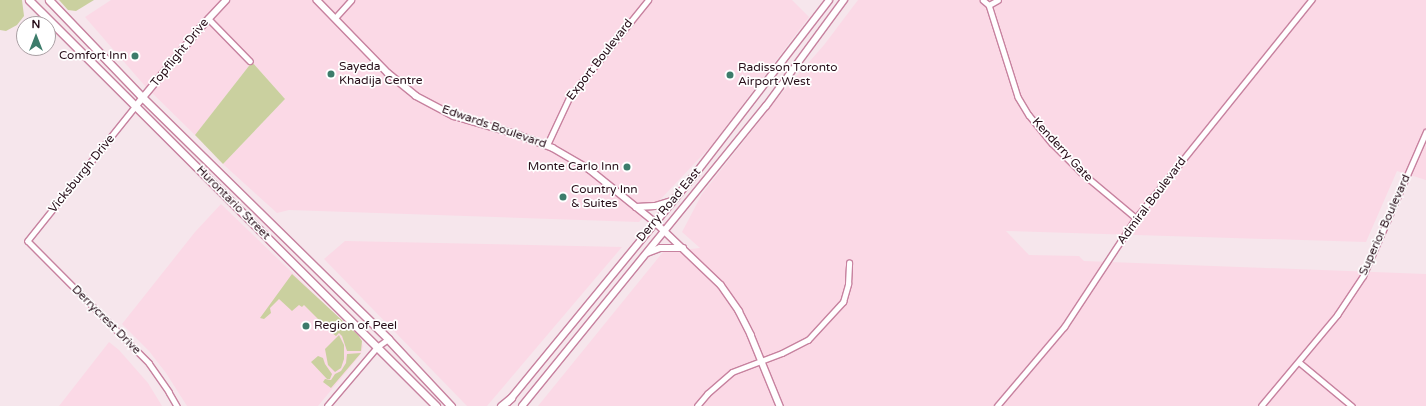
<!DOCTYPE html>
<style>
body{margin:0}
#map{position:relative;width:1426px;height:406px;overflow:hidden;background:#f6e6ec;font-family:"Varela Round",sans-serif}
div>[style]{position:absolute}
.built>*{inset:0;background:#fbd9e6}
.green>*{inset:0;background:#cad09f}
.roads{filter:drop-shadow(1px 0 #c7829f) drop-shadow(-1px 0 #c7829f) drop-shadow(0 1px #c7829f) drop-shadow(0 -1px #c7829f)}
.minor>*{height:4.5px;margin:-2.25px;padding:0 2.25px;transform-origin:2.25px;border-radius:2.25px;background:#fff}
.tertiary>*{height:5.5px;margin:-2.75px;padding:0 2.75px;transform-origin:2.75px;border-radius:2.75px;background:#fff}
.secondary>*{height:6px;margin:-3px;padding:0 3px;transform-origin:3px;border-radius:3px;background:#fff}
.primary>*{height:7px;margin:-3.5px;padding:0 3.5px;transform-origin:3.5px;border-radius:3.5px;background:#fff}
.dots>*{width:11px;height:11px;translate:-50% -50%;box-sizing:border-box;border:2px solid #fff;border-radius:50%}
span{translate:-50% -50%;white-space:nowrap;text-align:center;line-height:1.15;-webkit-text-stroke:3.5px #fff;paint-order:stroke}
.street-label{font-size:12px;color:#270e19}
.poi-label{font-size:12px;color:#270e19}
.right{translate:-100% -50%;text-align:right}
.left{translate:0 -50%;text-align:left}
.north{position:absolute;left:16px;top:16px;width:40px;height:40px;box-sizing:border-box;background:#fff;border:1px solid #a99fa3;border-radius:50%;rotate:0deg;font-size:11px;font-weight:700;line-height:16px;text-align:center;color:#270e19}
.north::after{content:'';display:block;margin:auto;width:14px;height:18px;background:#3d7c6b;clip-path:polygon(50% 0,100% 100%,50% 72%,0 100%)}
</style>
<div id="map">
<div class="built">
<div style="clip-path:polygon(111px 0,792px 0,809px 17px,711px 146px,639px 222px,289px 210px,277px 213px,223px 164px,285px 99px,252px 62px,195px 135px,145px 86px,85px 17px)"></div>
<div style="clip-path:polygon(858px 0,1426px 0,1426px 180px,1397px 171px,1366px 242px,1006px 231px,1029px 255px,1079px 256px,1084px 261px,1426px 274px,1426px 406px,538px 406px,663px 252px,700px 248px,682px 232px,702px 194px,781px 94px,824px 45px)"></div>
<div style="clip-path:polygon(221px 204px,360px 338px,363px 346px,361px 354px,318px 406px,187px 406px,166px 373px,149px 351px,122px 324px,195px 232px)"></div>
<div style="clip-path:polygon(345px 241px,622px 247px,487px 406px,467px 406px,324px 259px)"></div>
<div style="clip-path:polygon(109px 342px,119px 350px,148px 383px,162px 406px,59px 406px)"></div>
</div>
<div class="green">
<div style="clip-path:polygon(0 0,22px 0,24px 16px,17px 25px,6px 31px,0 30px)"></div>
<div style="clip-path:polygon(59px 0,94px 0,76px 11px,68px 10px)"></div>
<div style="clip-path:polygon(252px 62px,285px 99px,223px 164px,195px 135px)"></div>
<div style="clip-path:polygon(292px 274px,358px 335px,362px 341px,361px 351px,347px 351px,342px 336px,339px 333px,336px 336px,332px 333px,304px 305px,302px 307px,299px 305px,292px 311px,279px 299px,270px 308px,271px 313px,264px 319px,260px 318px)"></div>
<div style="clip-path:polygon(339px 335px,344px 345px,344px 359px,341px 368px,335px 372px,328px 365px,325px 349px)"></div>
<div style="clip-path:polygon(361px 353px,331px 388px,323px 382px,325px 379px,331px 380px,335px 374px,341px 371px,346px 363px,347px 354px)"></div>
<div style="clip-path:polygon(318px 356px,323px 358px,325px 364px,332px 374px,330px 379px,327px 379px,311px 362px)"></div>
</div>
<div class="roads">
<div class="minor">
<div style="left:983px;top:0;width:8px;rotate:40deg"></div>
<div style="left:989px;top:5px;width:96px;rotate:72.5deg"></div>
<div style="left:1018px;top:97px;width:21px;rotate:59deg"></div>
<div style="left:1029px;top:115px;width:36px;rotate:51deg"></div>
<div style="left:1052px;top:143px;width:41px;rotate:45deg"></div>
<div style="left:1081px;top:172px;width:72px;rotate:39.9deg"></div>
<div style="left:989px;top:5px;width:10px;rotate:-29deg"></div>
<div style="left:208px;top:18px;width:60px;rotate:45.7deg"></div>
<div style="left:335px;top:18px;width:24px;rotate:-48deg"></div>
<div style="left:136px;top:106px;width:173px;rotate:128.7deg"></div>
<div style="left:28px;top:241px;width:172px;rotate:45.2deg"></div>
<div style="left:149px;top:363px;width:35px;rotate:55deg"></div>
<div style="left:169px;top:392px;width:16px;rotate:60deg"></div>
<div style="left:547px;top:145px;width:52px;rotate:-64.9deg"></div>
<div style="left:569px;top:98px;width:126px;rotate:-51.1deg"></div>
<div style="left:1299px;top:362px;width:69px;rotate:39.7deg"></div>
<div style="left:327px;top:406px;width:77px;rotate:-49.7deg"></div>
<div style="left:377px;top:347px;width:14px;rotate:-36deg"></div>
<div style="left:697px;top:406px;width:16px;rotate:-50deg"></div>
<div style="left:707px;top:394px;width:33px;rotate:-41deg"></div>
<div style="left:732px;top:372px;width:53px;rotate:-20.8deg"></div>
<div style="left:782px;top:353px;width:29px;rotate:-27deg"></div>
<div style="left:808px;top:340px;width:52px;rotate:-47.4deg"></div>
<div style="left:843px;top:302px;width:19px;rotate:-74deg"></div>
<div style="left:848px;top:284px;width:21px;rotate:-87deg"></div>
<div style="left:997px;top:406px;width:104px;rotate:-49.7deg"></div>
<div style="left:1064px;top:327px;width:131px;rotate:-56.6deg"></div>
<div style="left:1136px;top:218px;width:280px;rotate:-51.2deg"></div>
<div style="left:1261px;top:406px;width:119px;rotate:-50.1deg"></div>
<div style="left:1337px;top:315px;width:47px;rotate:-56.3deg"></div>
<div style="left:1363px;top:276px;width:157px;rotate:-66.4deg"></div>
</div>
<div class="tertiary">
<div style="left:317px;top:0;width:102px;rotate:45.8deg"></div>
<div style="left:388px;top:73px;width:36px;rotate:39deg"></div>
<div style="left:416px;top:96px;width:43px;rotate:27.8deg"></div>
<div style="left:454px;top:116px;width:68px;rotate:16.3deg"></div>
<div style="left:519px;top:135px;width:36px;rotate:21deg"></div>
<div style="left:553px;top:148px;width:42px;rotate:30.3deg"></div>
<div style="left:589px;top:169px;width:85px;rotate:38.8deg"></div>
<div style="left:655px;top:222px;width:91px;rotate:43.7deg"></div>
<div style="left:721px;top:285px;width:32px;rotate:55deg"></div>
<div style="left:739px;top:311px;width:27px;rotate:63deg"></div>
<div style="left:751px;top:335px;width:77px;rotate:67.8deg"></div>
<div style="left:136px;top:106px;width:104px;rotate:-50.5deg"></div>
<div style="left:202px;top:26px;width:35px;rotate:-47deg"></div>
</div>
<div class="secondary">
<div style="left:636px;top:207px;width:19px;rotate:-3deg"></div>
<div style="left:655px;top:206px;width:17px;rotate:-17deg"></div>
<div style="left:647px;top:253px;width:14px;rotate:-21deg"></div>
<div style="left:660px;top:248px;width:23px"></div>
<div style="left:508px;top:402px;width:296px;rotate:-50.6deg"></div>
<div style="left:696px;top:173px;width:218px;rotate:-52.4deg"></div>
<div style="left:522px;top:406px;width:387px;rotate:-50.9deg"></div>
<div style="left:766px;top:106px;width:132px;rotate:-53.7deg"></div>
</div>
<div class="primary">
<div style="left:29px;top:0;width:575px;rotate:44.93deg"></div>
<div style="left:49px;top:0;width:136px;rotate:46.2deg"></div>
<div style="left:143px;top:98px;width:344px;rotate:44.5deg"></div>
<div style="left:388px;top:339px;width:92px;rotate:46.8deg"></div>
<div style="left:501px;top:406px;width:13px;rotate:-39deg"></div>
</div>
</div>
<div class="dots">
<div style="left:135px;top:56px;background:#3d7c6b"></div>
<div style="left:331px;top:74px;background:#3d7c6b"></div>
<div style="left:730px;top:75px;background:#3d7c6b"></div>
<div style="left:627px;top:167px;background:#3d7c6b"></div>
<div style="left:563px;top:197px;background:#3d7c6b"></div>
<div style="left:306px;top:326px;background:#3d7c6b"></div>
</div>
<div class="street-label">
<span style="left:180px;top:53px;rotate:-51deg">Topflight Drive</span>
<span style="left:600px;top:60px;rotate:-52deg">Export Boulevard</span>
<span style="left:494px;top:127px;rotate:19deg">Edwards Boulevard</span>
<span style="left:1062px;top:150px;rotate:47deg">Kenderry Gate</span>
<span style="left:82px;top:174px;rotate:-51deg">Vicksburgh Drive</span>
<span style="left:1152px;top:201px;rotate:-53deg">Admiral Boulevard</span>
<span style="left:233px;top:203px;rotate:45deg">Hurontario Street</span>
<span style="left:669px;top:205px;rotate:-50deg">Derry Road East</span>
<span style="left:1385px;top:225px;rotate:-66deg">Superior Boulevard</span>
<span style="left:106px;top:320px;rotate:45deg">Derrycrest Drive</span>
</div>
<div class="poi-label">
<span class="right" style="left:127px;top:56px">Comfort Inn</span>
<span class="left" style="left:339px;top:74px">Sayeda<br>Khadija Centre</span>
<span class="left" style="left:738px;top:75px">Radisson Toronto<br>Airport West</span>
<span class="right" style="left:619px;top:167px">Monte Carlo Inn</span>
<span class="left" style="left:571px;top:197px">Country Inn<br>&amp; Suites</span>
<span class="left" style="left:314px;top:326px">Region of Peel</span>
</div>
<div class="north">N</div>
</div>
